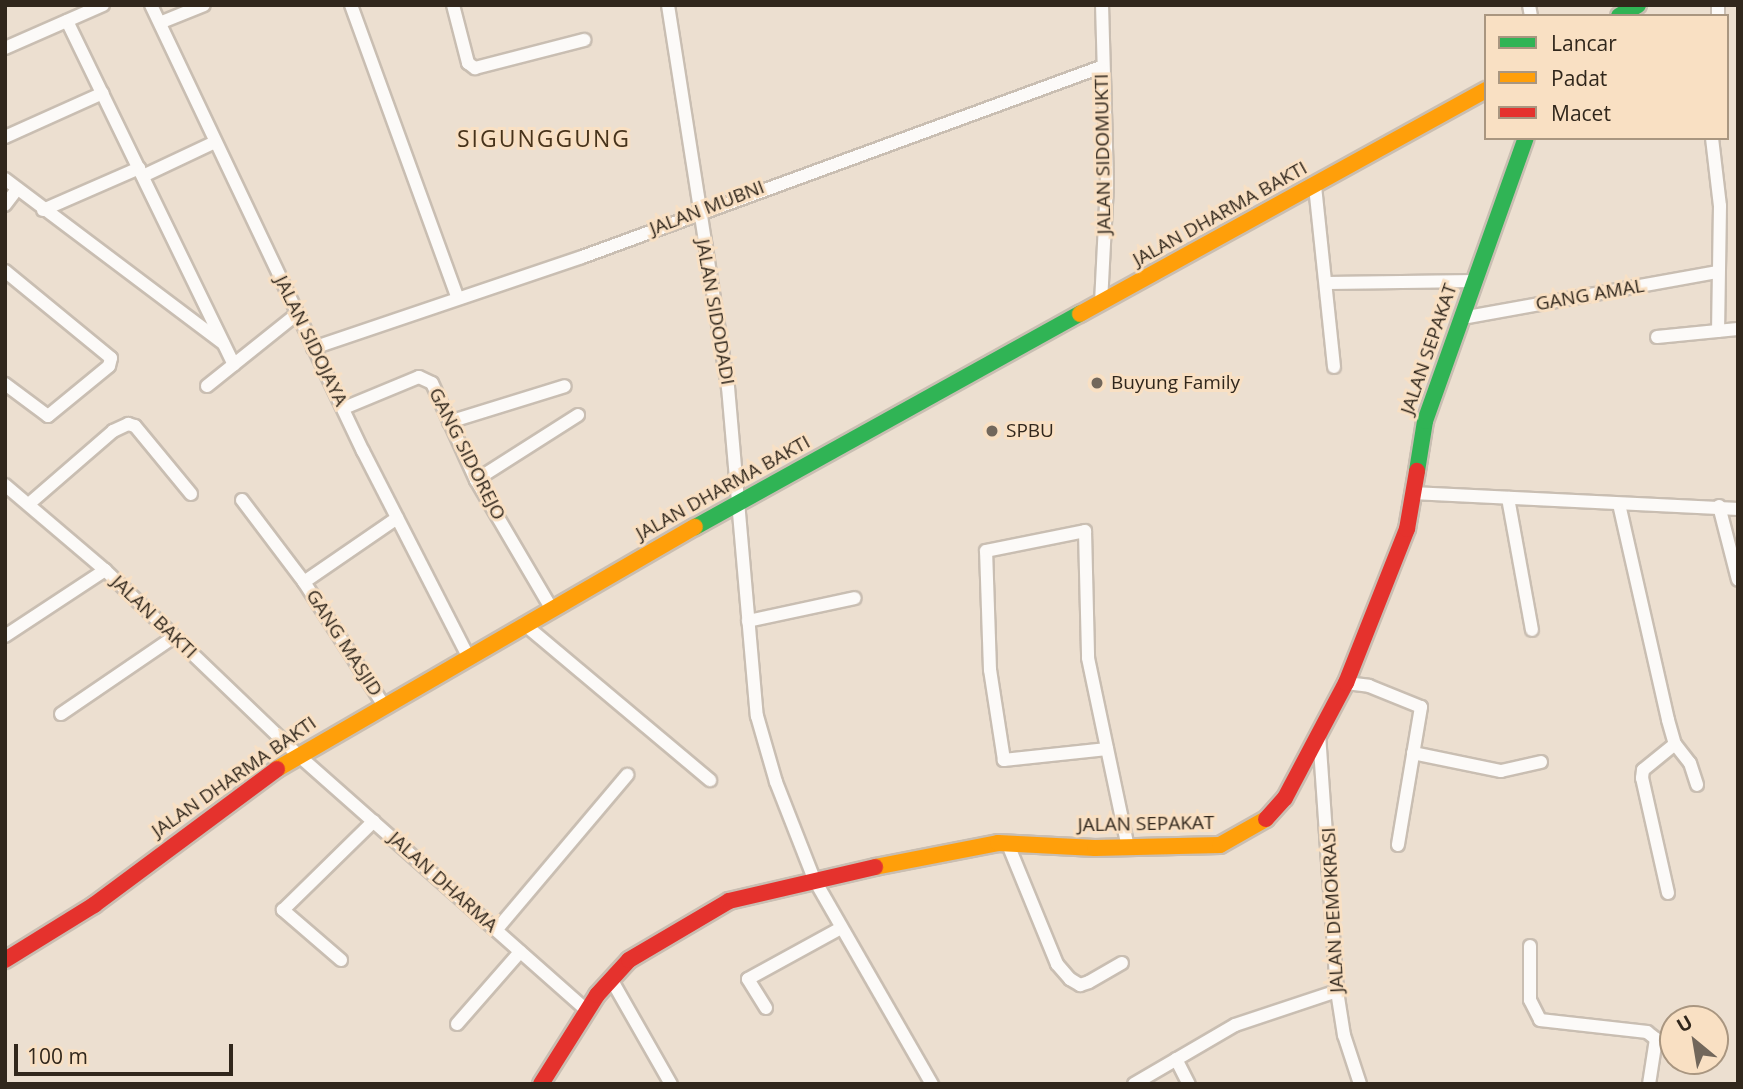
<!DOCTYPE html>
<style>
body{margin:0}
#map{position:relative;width:1743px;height:1089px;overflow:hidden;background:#ecdfd0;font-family:"Open Sans",sans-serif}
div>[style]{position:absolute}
.roads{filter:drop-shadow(2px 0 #c9beb2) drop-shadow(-2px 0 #c9beb2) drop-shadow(0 2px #c9beb2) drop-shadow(0 -2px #c9beb2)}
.street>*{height:12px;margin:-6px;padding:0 6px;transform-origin:6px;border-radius:6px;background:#fcfaf8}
.fast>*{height:16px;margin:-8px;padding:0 8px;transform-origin:8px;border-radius:8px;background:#30b455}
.slow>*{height:16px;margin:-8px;padding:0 8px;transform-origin:8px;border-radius:8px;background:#ff9f0a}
.jam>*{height:16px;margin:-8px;padding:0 8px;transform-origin:8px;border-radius:8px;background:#e5322d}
.dots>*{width:19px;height:19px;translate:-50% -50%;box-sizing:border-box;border:4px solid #f9e0c3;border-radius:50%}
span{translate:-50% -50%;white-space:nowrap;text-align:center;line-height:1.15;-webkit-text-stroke:6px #f9e0c3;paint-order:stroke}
.street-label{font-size:19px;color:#31271c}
.poi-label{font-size:19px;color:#31271c}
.left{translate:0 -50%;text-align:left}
.quarter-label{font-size:23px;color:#47331b;letter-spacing:2px}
.frame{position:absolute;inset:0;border:7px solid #31271c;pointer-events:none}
.legend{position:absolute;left:1484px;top:14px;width:245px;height:126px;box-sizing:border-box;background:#f9e0c3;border:2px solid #a99680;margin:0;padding:9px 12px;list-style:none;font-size:21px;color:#31271c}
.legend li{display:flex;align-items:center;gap:14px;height:35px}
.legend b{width:35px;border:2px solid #a99680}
.north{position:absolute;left:1659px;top:1005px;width:70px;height:70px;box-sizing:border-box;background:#f9e0c3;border:2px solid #a99680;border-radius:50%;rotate:330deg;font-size:19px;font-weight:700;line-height:28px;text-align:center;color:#31271c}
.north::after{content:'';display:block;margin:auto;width:24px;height:32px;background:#72675b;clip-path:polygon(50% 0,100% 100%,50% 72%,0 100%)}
.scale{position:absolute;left:14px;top:1044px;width:219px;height:32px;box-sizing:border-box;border:4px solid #31271c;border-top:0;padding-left:9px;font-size:21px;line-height:24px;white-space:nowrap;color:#31271c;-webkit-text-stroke:5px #f9e0c3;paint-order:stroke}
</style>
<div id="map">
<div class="roads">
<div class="street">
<div style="left:151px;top:5px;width:494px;rotate:64.6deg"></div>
<div style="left:363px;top:451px;width:230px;rotate:62.9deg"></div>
<div style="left:351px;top:5px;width:310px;rotate:70deg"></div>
<div style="left:453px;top:5px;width:60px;rotate:75.5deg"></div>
<div style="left:468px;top:63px;width:9px;rotate:36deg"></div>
<div style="left:475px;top:68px;width:113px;rotate:-14.4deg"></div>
<div style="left:668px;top:5px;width:387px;rotate:81.1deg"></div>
<div style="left:728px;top:387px;width:330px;rotate:85deg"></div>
<div style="left:757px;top:716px;width:69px;rotate:73.9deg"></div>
<div style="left:776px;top:782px;width:104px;rotate:68.6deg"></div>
<div style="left:814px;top:879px;width:237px;rotate:60.1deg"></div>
<div style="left:1529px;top:5px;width:11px;rotate:80deg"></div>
<div style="left:1718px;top:16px;width:11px;rotate:-90deg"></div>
<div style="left:67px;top:21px;width:382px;rotate:64.1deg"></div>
<div style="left:162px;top:22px;width:45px;rotate:-22deg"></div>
<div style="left:5px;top:48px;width:107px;rotate:-23.7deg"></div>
<div style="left:5px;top:137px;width:107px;rotate:-24.2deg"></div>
<div style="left:1712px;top:138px;width:68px;rotate:83.3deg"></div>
<div style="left:1720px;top:206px;width:125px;rotate:90.9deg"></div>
<div style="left:143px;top:176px;width:80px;rotate:-25.3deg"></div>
<div style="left:5px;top:179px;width:273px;rotate:37deg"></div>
<div style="left:1315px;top:186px;width:182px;rotate:84deg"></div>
<div style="left:5px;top:205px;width:20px;rotate:-53deg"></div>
<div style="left:43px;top:210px;width:105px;rotate:-23.6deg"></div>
<div style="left:5px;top:271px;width:137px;rotate:39.4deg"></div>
<div style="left:111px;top:358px;width:8px;rotate:104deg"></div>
<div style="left:109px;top:366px;width:79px;rotate:140.7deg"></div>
<div style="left:48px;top:416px;width:54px;rotate:-143.3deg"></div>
<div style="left:1328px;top:283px;width:147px;rotate:-0.8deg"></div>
<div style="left:1101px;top:303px;width:120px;rotate:-87.1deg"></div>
<div style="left:1107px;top:183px;width:178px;rotate:-91.6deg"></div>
<div style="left:1462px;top:318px;width:260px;rotate:-10.2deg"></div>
<div style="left:1657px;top:337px;width:81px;rotate:-5.6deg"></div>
<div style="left:313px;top:348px;width:284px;rotate:-18.7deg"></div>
<div style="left:582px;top:257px;width:553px;rotate:-20.11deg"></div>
<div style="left:207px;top:386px;width:115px;rotate:-38.7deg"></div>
<div style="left:344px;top:408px;width:81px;rotate:-22.5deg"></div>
<div style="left:419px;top:377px;width:14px;rotate:25deg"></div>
<div style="left:432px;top:383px;width:107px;rotate:65.6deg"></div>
<div style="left:476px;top:480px;width:148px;rotate:59.6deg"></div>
<div style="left:449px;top:422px;width:121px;rotate:-17.2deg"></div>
<div style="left:476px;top:480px;width:121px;rotate:-32.5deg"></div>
<div style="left:5px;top:485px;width:131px;rotate:40.4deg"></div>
<div style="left:105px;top:570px;width:266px;rotate:43.8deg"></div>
<div style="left:297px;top:754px;width:387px;rotate:41.5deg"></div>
<div style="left:1413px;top:493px;width:325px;rotate:2.8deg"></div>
<div style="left:1508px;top:498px;width:134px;rotate:79.7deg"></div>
<div style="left:242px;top:500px;width:103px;rotate:52.9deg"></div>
<div style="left:304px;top:582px;width:113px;rotate:-34.5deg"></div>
<div style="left:30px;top:503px;width:110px;rotate:-40.9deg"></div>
<div style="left:113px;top:431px;width:17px;rotate:-25deg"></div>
<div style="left:128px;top:424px;width:7px;rotate:16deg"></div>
<div style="left:135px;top:426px;width:88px;rotate:50.5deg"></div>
<div style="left:1619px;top:504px;width:221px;rotate:77.2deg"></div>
<div style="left:1668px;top:720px;width:25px;rotate:74deg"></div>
<div style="left:1675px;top:744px;width:24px;rotate:52deg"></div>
<div style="left:1690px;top:763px;width:23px;rotate:72deg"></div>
<div style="left:1719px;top:506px;width:76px;rotate:75.6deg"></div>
<div style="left:304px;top:582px;width:145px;rotate:57.1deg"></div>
<div style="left:748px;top:621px;width:109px;rotate:-12.1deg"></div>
<div style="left:524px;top:624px;width:243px;rotate:40deg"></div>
<div style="left:5px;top:636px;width:120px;rotate:-33.4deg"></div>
<div style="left:1346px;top:683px;width:23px;rotate:7deg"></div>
<div style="left:1369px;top:686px;width:56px;rotate:22deg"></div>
<div style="left:1421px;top:707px;width:140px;rotate:99.5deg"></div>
<div style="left:61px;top:714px;width:137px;rotate:-34.3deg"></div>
<div style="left:1319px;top:734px;width:258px;rotate:86deg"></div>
<div style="left:1337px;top:991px;width:45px;rotate:81deg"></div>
<div style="left:1344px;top:1035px;width:52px;rotate:71.9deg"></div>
<div style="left:1107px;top:749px;width:104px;rotate:173.9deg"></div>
<div style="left:1004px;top:760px;width:91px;rotate:-98.8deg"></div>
<div style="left:990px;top:670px;width:119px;rotate:-91.9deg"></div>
<div style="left:986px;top:551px;width:101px;rotate:-11.4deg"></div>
<div style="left:1085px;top:531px;width:127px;rotate:88.6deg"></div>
<div style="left:1088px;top:658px;width:194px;rotate:78.1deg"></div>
<div style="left:1413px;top:753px;width:90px;rotate:11.6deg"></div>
<div style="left:1501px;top:771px;width:41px;rotate:-12.7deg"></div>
<div style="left:1007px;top:842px;width:132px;rotate:67.7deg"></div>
<div style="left:1057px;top:964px;width:20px;rotate:49deg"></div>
<div style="left:1070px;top:979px;width:12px;rotate:31deg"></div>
<div style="left:1080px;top:985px;width:9px;rotate:-18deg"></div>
<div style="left:1089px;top:982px;width:38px;rotate:-30deg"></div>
<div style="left:1668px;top:893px;width:118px;rotate:-102.7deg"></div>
<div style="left:1642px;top:778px;width:8px;rotate:-83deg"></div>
<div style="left:1643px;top:770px;width:41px;rotate:-39.1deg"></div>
<div style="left:497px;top:929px;width:202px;rotate:-49.8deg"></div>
<div style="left:1530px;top:946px;width:54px;rotate:90deg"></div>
<div style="left:1530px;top:1000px;width:22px;rotate:63deg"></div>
<div style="left:1540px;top:1020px;width:108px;rotate:6.4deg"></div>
<div style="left:1647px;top:1032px;width:11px;rotate:38deg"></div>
<div style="left:1656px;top:1039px;width:46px;rotate:98.8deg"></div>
<div style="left:341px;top:960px;width:77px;rotate:-139.2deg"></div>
<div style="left:283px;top:910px;width:127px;rotate:-44.4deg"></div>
<div style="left:611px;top:979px;width:121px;rotate:60.3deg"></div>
<div style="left:766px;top:1008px;width:34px;rotate:-122deg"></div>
<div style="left:748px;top:979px;width:106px;rotate:-28.7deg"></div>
<div style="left:457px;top:1024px;width:96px;rotate:-48.8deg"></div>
<div style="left:1176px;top:1059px;width:28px;rotate:63deg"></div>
<div style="left:1134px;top:1084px;width:117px;rotate:-30.3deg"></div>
<div style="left:1235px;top:1025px;width:108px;rotate:-18.4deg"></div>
</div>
<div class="fast">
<div style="left:1619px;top:16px;width:22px;rotate:-30deg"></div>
<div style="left:1417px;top:471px;width:51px;rotate:-80.9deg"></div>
<div style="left:1425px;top:421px;width:300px;rotate:-70.4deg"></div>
<div style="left:695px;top:527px;width:440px;rotate:-29deg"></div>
</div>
<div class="slow">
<div style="left:1080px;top:314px;width:464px;rotate:-28.9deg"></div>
<div style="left:277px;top:769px;width:483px;rotate:-30.1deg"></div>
<div style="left:875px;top:867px;width:125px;rotate:-11deg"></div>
<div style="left:998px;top:843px;width:97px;rotate:3deg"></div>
<div style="left:1095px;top:848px;width:125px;rotate:-1.4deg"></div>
<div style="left:1220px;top:845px;width:53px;rotate:-29.5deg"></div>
</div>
<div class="jam">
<div style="left:1266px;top:819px;width:28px;rotate:-48deg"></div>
<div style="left:1285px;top:798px;width:130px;rotate:-62.1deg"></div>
<div style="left:1346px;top:683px;width:166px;rotate:-68.4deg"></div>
<div style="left:1407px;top:529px;width:59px;rotate:-80.2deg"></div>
<div style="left:5px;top:960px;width:105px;rotate:-31.7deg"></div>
<div style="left:94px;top:905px;width:228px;rotate:-36.6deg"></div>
<div style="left:541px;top:1084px;width:105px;rotate:-57.8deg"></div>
<div style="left:597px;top:995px;width:47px;rotate:-47.6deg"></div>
<div style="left:629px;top:960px;width:116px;rotate:-30.5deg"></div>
<div style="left:729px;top:901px;width:150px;rotate:-13.1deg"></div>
</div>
</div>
<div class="dots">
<div style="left:1097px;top:383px;background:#72675b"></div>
<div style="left:992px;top:431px;background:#72675b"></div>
</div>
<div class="street-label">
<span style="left:1103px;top:154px;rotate:-91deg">JALAN SIDOMUKTI</span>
<span style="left:707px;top:208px;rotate:-21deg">JALAN MUBNI</span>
<span style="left:1220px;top:214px;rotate:-29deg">JALAN DHARMA BAKTI</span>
<span style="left:1590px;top:295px;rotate:-10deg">GANG AMAL</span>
<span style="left:715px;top:312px;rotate:80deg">JALAN SIDODADI</span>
<span style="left:311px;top:341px;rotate:64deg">JALAN SIDOJAYA</span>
<span style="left:1429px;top:349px;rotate:-71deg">JALAN SEPAKAT</span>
<span style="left:467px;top:454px;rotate:63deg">GANG SIDOREJO</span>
<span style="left:723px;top:488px;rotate:-29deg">JALAN DHARMA BAKTI</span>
<span style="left:154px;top:617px;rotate:44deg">JALAN BAKTI</span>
<span style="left:344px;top:643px;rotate:57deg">GANG MASJID</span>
<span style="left:234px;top:777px;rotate:-35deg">JALAN DHARMA BAKTI</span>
<span style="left:1146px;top:824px;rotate:-1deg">JALAN SEPAKAT</span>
<span style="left:443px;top:882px;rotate:42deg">JALAN DHARMA</span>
<span style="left:1333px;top:910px;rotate:-93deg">JALAN DEMOKRASI</span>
</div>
<div class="poi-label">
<span class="left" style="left:1111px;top:383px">Buyung Family</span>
<span class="left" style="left:1006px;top:431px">SPBU</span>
</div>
<div class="quarter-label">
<span style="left:544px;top:138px">SIGUNGGUNG</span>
</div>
<div class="frame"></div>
<ul class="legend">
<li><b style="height:9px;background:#30b455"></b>Lancar</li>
<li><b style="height:9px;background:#ff9f0a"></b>Padat</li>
<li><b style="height:9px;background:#e5322d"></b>Macet</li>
</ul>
<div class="north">U</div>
<div class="scale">100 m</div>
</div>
